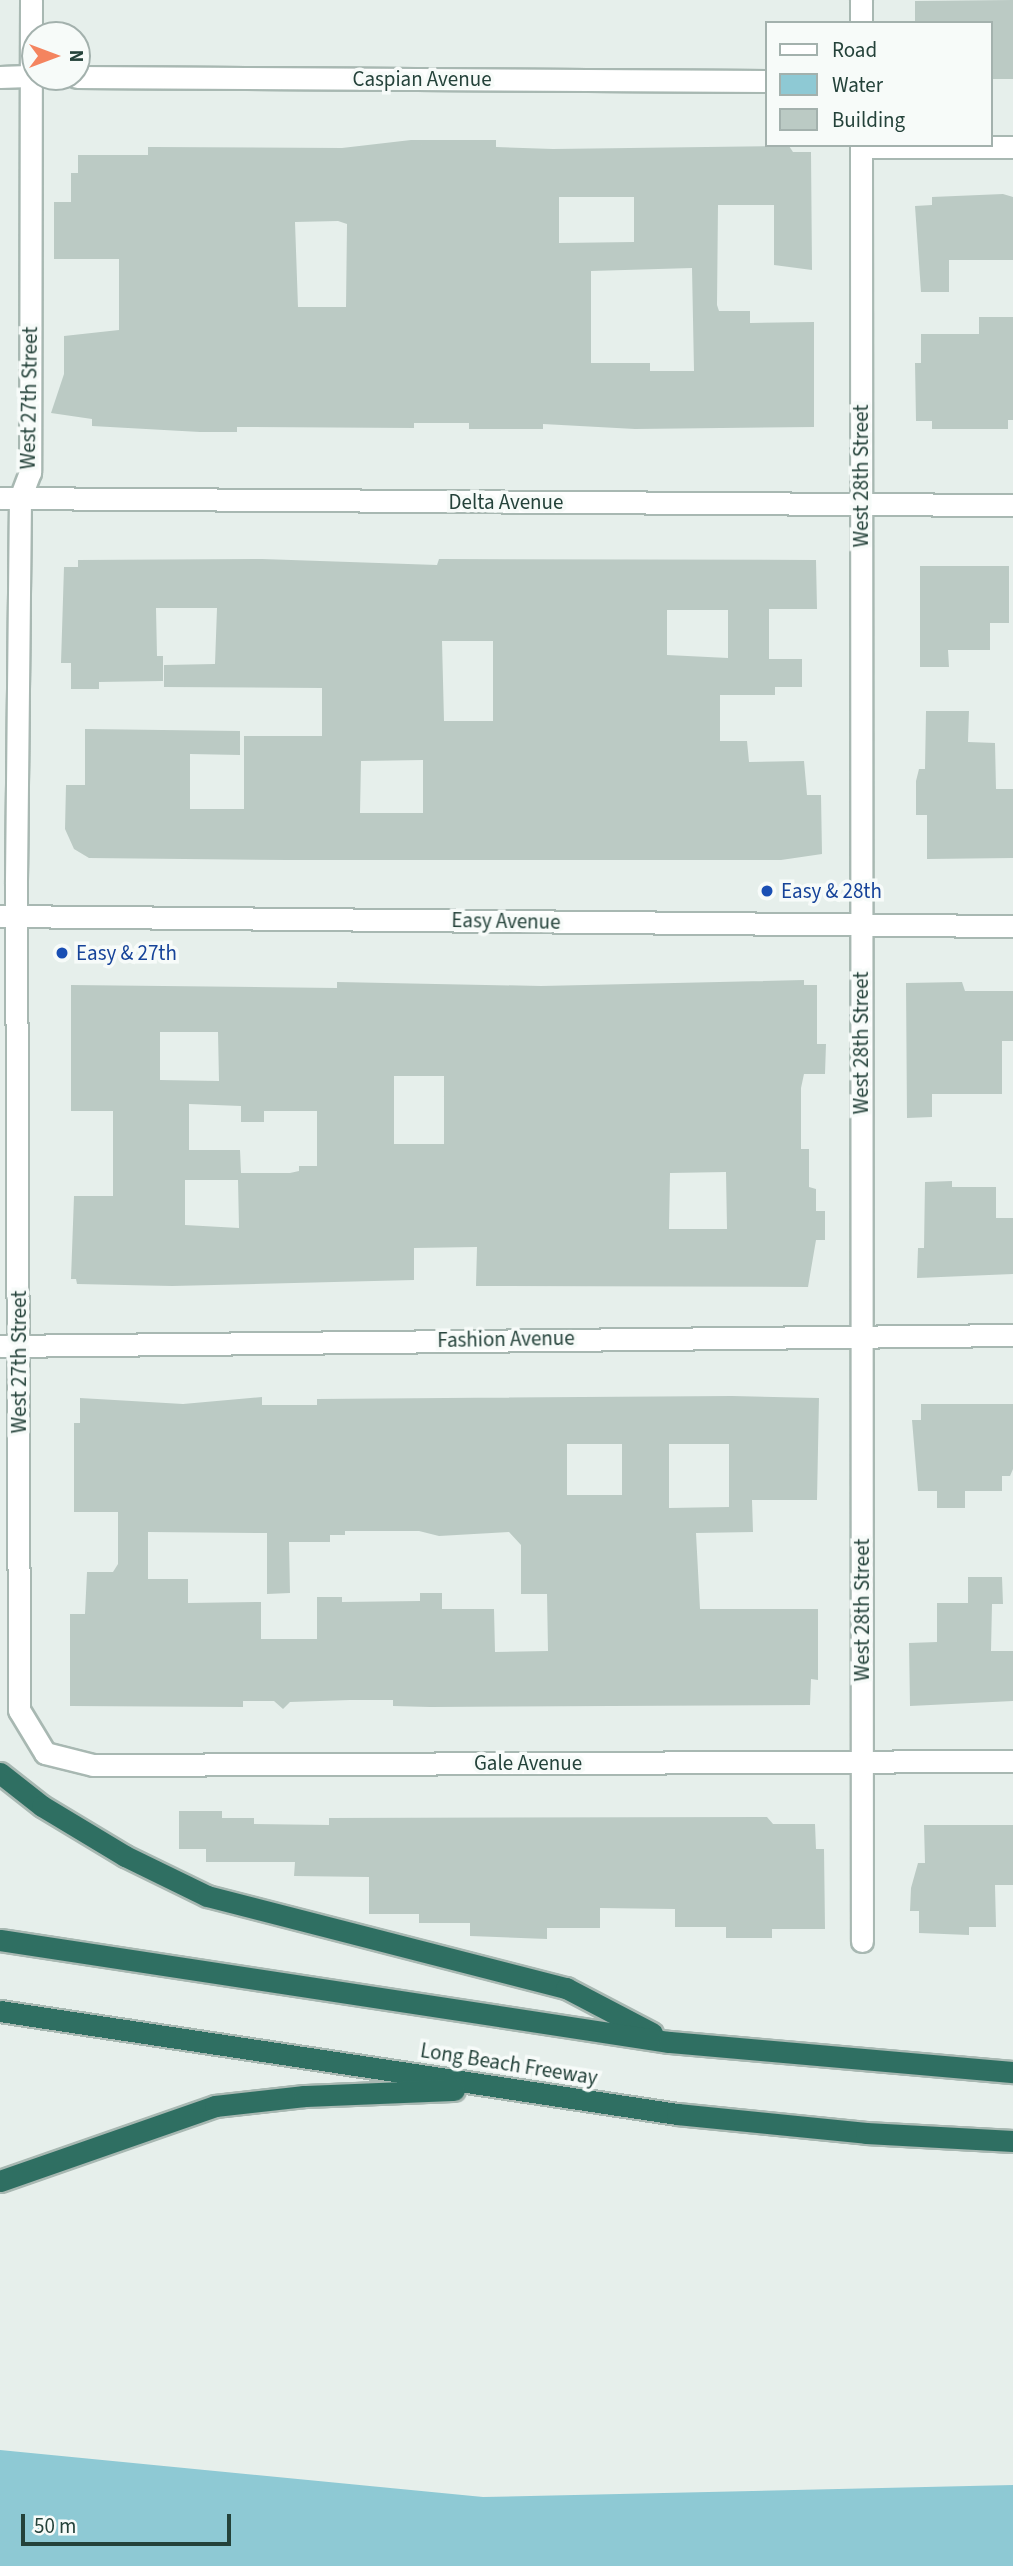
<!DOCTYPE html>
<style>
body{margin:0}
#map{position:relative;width:1013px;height:2566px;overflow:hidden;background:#e6efeb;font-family:"Source Sans 3",sans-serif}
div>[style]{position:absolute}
.water>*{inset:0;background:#8ec9d4}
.building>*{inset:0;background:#bbcac4}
.roads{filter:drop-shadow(2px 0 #a8b8b2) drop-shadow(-2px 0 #a8b8b2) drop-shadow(0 2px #a8b8b2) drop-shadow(0 -2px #a8b8b2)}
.minor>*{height:21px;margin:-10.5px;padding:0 10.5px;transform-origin:10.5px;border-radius:10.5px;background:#fff}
.highway>*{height:21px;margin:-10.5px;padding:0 10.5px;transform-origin:10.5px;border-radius:10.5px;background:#2f6f62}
.dots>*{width:19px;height:19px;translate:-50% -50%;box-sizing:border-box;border:4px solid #f7fbf9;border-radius:50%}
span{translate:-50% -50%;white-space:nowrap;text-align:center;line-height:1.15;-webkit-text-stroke:7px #f7fbf9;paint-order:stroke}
.street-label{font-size:21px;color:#24423a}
.transit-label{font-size:21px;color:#164399}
.left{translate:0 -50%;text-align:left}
.legend{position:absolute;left:765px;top:21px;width:228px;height:126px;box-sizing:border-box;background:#f7fbf9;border:2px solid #a3b1ad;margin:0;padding:9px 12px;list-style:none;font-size:21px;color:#24423a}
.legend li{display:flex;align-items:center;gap:14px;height:35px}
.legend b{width:35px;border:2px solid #a3b1ad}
.north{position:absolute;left:21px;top:21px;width:70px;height:70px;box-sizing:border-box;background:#f7fbf9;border:2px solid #a3b1ad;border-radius:50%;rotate:90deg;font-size:19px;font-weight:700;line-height:28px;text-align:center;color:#24423a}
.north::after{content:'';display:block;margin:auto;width:24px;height:32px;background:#f4845f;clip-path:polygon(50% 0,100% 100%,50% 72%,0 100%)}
.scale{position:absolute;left:21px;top:2514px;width:210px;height:32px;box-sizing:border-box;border:4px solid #24423a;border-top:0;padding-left:9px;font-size:21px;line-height:24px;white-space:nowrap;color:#24423a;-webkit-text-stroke:5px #f7fbf9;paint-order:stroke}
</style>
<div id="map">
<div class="water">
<div style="clip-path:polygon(0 2450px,483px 2497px,1013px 2485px,1013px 2566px,0 2566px)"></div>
</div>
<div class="building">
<div style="clip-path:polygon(1013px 0,1013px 79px,990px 79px,990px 23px,915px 23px,915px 1px)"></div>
<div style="clip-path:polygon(evenodd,411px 140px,496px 140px,496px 147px,553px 149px,789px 146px,793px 152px,811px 152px,812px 270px,774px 265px,774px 205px,718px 205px,717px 305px,719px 311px,750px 311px,750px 323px,814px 322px,814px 427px,635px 429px,543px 424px,543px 429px,469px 429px,469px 423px,414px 423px,414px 428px,237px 427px,237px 432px,200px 432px,92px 426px,92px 419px,51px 413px,64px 374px,64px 336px,119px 330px,119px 259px,54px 259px,54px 202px,71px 202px,71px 173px,78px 173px,78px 155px,148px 155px,148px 147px,154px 147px,342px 148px,411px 140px,559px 197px,634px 197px,634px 242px,559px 243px,559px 197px,411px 140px,338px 221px,347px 224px,346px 307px,298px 307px,295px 222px,338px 221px,411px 140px,692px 268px,694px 371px,650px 371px,650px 363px,591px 363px,591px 271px,692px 268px)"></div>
<div style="clip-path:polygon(1003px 194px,1013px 197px,1013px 260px,949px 260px,949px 292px,921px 292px,915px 206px,932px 205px,932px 197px)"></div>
<div style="clip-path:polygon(979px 317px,1013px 317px,1013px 420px,1008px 420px,1008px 429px,932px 429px,932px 421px,916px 421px,915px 363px,921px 363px,921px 334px,979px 334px)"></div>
<div style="clip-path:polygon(evenodd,439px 559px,816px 560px,817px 609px,769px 609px,769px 659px,802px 659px,802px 687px,775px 687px,775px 695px,720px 695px,720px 741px,747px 741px,749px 762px,804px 761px,807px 795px,821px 795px,822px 854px,781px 860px,288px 860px,89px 858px,74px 849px,65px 829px,66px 785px,85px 785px,85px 729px,240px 731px,240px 755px,190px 754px,190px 809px,244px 809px,244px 736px,322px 736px,322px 688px,164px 687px,164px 665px,215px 664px,217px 608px,156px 608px,157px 656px,163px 656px,163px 681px,99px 682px,99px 689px,71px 689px,71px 663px,61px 663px,64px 567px,78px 567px,78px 560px,262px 559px,437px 565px,439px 559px,667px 610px,728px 610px,728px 658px,667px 655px,667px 610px,439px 559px,442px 641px,493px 641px,493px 721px,444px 721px,442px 641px,439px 559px,423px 760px,423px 813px,360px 813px,361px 761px,423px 760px)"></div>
<div style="clip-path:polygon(920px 566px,1009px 566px,1009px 623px,990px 623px,990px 650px,948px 650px,949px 667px,920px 667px)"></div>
<div style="clip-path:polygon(926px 711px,969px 711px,968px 742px,995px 743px,996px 789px,1013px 789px,1013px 858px,927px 859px,927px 815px,916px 815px,916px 781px,919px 769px,925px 769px)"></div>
<div style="clip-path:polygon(evenodd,804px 980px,804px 985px,817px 985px,817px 1044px,826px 1044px,825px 1074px,804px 1074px,801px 1088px,801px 1149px,809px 1149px,809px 1187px,816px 1189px,816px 1211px,825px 1211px,825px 1240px,816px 1240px,808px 1287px,476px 1286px,477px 1247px,414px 1248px,414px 1280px,172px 1286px,77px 1284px,76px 1279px,71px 1279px,74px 1196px,113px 1196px,113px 1111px,71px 1111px,71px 985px,337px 988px,337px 982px,541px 986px,804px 980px,160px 1032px,218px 1032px,219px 1081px,160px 1080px,160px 1032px,804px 980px,394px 1076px,444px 1076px,444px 1144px,394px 1144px,394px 1076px,804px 980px,189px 1104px,241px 1106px,241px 1122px,264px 1122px,264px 1111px,317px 1111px,317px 1166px,299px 1166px,299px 1171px,290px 1173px,241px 1173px,240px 1150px,189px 1150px,189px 1104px,804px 980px,726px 1172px,727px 1229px,669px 1229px,670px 1173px,726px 1172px,804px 980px,185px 1180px,238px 1180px,239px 1228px,185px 1225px,185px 1180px)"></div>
<div style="clip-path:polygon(962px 982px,965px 991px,1013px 991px,1013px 1041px,1002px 1041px,1002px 1094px,932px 1094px,932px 1117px,907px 1118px,906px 983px)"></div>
<div style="clip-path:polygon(952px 1181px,952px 1187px,996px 1187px,996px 1218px,1013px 1218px,1013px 1274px,917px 1278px,918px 1248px,924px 1248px,925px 1182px)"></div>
<div style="clip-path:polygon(evenodd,732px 1396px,819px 1398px,817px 1500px,752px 1500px,753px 1532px,696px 1533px,700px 1609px,818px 1609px,818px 1680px,811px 1679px,810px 1705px,430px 1707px,393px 1706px,393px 1700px,350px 1700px,290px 1702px,283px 1709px,274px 1701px,243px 1701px,243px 1707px,70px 1706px,70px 1614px,85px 1614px,87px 1572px,113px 1572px,118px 1564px,118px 1512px,74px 1512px,74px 1423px,80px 1423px,80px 1398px,183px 1404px,262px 1397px,262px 1405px,317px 1405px,317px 1399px,732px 1396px,567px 1444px,622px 1444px,622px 1495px,567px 1495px,567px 1444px,732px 1396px,669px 1444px,729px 1444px,729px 1507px,669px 1508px,669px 1444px,732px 1396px,345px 1531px,419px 1531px,439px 1536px,509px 1532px,521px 1545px,521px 1594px,547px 1594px,548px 1651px,495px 1652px,494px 1609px,442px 1609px,442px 1593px,420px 1593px,420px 1601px,342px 1602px,342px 1597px,317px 1597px,317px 1639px,261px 1639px,261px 1602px,188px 1603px,188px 1579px,148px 1579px,148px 1532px,267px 1533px,267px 1594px,290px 1593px,289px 1542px,330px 1542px,330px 1535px,345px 1535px,345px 1531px)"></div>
<div style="clip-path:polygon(921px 1404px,1013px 1404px,1013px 1469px,1010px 1476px,1002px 1476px,1002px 1491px,965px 1491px,965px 1508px,937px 1508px,937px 1491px,918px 1491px,912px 1420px,921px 1420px)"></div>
<div style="clip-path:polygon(968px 1577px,1002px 1577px,1003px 1604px,992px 1604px,991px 1651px,1013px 1651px,1013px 1701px,910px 1706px,909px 1643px,937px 1642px,937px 1603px,968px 1603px)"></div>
<div style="clip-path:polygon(179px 1811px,222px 1811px,222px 1818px,254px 1818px,254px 1824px,329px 1825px,329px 1818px,767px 1817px,773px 1824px,815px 1824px,816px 1849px,824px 1849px,825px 1929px,772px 1929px,772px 1938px,726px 1938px,726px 1927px,675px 1927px,675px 1909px,600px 1908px,600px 1928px,547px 1928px,547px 1939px,470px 1936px,470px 1923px,419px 1923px,419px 1914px,369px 1914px,369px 1877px,294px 1876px,295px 1862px,206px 1862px,206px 1849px,179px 1849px)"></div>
<div style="clip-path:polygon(924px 1825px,1013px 1825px,1013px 1885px,995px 1885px,996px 1927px,969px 1927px,969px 1935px,919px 1933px,919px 1911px,910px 1911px,911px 1888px,918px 1863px,925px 1863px)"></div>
</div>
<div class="roads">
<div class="minor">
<div style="left:31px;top:0;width:472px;rotate:90.1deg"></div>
<div style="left:30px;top:472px;width:28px;rotate:111deg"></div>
<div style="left:20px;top:498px;width:386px;rotate:90.6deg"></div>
<div style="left:16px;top:884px;width:826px;rotate:89.79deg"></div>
<div style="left:19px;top:1710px;width:50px;rotate:58.8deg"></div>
<div style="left:45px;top:1753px;width:49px;rotate:14deg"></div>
<div style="left:93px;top:1765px;width:920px;rotate:-0.25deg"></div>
<div style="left:861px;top:0;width:23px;rotate:90deg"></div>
<div style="left:0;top:77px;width:35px;rotate:-2deg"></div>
<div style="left:77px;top:77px;width:689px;rotate:0.33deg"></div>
<div style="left:861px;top:145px;width:1796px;rotate:89.97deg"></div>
<div style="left:861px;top:147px;width:152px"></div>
<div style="left:0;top:498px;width:1013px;rotate:0.4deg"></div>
<div style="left:0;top:916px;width:1013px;rotate:0.57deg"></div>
<div style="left:0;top:1346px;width:1013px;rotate:-0.62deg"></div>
</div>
<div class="highway">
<div style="left:0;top:1773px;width:53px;rotate:38.2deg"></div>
<div style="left:42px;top:1806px;width:97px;rotate:31.1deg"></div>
<div style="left:125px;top:1856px;width:91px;rotate:26deg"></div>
<div style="left:207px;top:1896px;width:371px;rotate:14.4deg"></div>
<div style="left:566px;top:1988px;width:97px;rotate:27.6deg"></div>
<div style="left:0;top:1940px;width:677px;rotate:8.67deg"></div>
<div style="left:669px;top:2042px;width:345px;rotate:5deg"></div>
<div style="left:0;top:2011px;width:685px;rotate:8.65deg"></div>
<div style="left:677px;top:2114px;width:190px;rotate:5.7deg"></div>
<div style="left:866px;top:2133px;width:147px;rotate:3.1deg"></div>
<div style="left:0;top:2181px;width:228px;rotate:-19.2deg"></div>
<div style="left:215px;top:2106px;width:90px;rotate:-6.4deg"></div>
<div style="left:304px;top:2096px;width:150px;rotate:-2.3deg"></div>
</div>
</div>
<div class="dots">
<div style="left:767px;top:891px;background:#1a4fb4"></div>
<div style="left:62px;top:953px;background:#1a4fb4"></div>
</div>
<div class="street-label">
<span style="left:422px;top:79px">Caspian Avenue</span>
<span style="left:29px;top:398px;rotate:-89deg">West 27th Street</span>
<span style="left:861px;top:476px;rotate:-90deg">West 28th Street</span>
<span style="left:506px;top:502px">Delta Avenue</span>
<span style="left:506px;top:921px;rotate:1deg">Easy Avenue</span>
<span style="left:861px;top:1043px;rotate:-90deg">West 28th Street</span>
<span style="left:506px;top:1339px;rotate:-1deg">Fashion Avenue</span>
<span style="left:19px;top:1362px;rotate:-90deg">West 27th Street</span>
<span style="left:862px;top:1610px;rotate:-90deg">West 28th Street</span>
<span style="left:528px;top:1763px">Gale Avenue</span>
<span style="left:509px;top:2064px;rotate:9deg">Long Beach Freeway</span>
</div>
<div class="transit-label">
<span class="left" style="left:781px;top:891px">Easy &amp; 28th</span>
<span class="left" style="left:76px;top:953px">Easy &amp; 27th</span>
</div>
<ul class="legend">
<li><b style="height:9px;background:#fff"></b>Road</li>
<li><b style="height:19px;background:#8ec9d4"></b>Water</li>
<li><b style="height:19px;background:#bbcac4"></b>Building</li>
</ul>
<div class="north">N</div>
<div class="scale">50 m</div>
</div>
